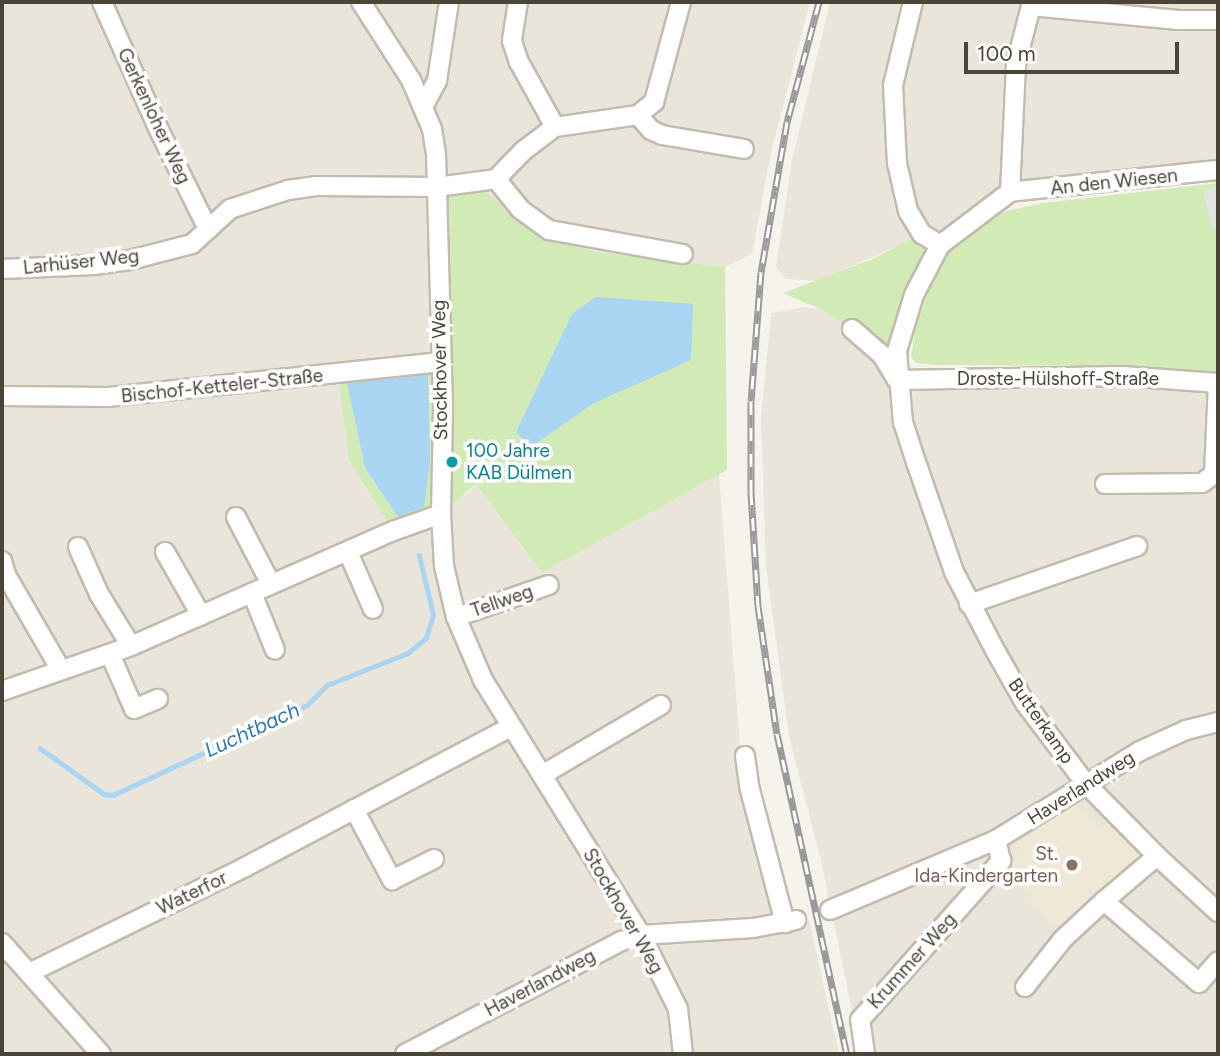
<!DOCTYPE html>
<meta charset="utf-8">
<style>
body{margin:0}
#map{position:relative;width:1220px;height:1056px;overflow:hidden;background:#f6f3ec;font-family:Figtree,sans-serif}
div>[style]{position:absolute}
.residential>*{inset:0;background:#eae5da}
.education>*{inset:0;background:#efe8d6}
.green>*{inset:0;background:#d2eab5}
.parking>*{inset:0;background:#e5e3e0}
.water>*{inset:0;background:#a9d4f2}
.stream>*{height:4.5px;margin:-2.25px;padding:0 2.25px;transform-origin:2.25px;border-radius:2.25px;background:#a9d4f2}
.roads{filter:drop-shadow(2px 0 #c2bbae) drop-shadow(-2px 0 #c2bbae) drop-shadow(0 2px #c2bbae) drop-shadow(0 -2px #c2bbae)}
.minor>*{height:18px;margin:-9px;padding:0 9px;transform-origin:9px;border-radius:9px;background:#fff}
.rail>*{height:7px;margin-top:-3.5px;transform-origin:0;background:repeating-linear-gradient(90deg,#fff 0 13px,#9a9a9a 0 26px);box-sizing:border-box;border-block:2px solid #9a9a9a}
.dots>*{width:19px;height:19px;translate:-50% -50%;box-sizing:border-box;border:4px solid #fff;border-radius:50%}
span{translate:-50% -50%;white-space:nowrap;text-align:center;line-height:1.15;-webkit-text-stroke:7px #fff;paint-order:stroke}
.street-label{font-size:19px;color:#4b4439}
.culture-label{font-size:19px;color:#0d838f}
.left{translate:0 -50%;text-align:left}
.education-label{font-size:19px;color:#785e54}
.right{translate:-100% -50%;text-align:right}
.water-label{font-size:21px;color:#2e7ab2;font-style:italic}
.frame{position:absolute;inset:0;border:4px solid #4b4439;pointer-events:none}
.scale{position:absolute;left:964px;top:42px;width:215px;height:32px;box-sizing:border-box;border:4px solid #4b4439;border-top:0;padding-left:9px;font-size:21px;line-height:24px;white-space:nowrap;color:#4b4439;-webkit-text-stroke:5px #fff;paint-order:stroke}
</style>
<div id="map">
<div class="residential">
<div style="clip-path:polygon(2px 2px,810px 2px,771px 153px,752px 254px,725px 267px,598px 252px,547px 237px,441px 362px,361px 371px,349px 460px,393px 530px,468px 493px,476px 484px,542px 573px,719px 474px,741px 759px,784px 926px,809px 920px,839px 1054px,2px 1054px)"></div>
<div style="clip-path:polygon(830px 2px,1218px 2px,1218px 170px,1011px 192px,940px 245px,897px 246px,819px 281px,786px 279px,776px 267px,792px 160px)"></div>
<div style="clip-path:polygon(805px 307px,820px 309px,852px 329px,897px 380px,1218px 385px,1218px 1054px,861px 1054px,822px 865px,789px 736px,766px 566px,761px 418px,771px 313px)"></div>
</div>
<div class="education">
<div style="clip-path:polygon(1074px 802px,1100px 830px,1111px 822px,1144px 856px,1057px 932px,1008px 870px,1019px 853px,1015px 846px)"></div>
</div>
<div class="green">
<div style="clip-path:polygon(1218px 183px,1218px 372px,1125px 366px,937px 365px,916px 363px,911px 357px,915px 329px,935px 274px,951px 250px,976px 227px,1007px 211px,1043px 203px)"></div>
<div style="clip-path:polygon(evenodd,437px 187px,462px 187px,486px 193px,547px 237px,598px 252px,725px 267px,727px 470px,542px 573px,476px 484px,441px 514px,393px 531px,349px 460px,338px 374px,441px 361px,437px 187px,347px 383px,398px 517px,365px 468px,347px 383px)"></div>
<div style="clip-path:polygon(922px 234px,940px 245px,925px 270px,897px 380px,852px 329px,820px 309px,783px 293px,870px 260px)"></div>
</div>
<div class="parking">
<div style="clip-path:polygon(1218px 187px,1218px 227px,1212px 228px,1203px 190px)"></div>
</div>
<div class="water">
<div style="clip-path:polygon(596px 297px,693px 304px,691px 360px,594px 403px,531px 447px,516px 432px,572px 314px)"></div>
<div style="clip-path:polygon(428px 375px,430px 464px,424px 507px,398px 517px,365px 468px,347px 383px)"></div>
</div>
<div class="stream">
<div style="left:40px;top:748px;width:79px;rotate:35.7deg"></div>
<div style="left:104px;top:794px;width:9px;rotate:6deg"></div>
<div style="left:113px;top:795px;width:214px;rotate:-24.9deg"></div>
<div style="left:307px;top:705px;width:28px;rotate:-45deg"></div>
<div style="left:327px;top:685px;width:87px;rotate:-21.6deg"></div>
<div style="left:408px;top:653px;width:23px;rotate:-40deg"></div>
<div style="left:426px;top:638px;width:24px;rotate:-73deg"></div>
<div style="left:433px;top:615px;width:61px;rotate:-103.3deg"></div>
</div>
<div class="roads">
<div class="minor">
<div style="left:102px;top:2px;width:138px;rotate:66deg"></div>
<div style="left:158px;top:128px;width:113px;rotate:63.7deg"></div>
<div style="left:361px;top:2px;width:93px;rotate:57.3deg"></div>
<div style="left:411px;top:80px;width:53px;rotate:66.8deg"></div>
<div style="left:432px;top:129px;width:25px;rotate:81deg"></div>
<div style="left:436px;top:154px;width:256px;rotate:88.4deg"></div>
<div style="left:443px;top:410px;width:104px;rotate:91.1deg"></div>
<div style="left:441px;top:514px;width:52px;rotate:86.7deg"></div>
<div style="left:444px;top:566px;width:52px;rotate:76.8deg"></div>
<div style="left:456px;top:617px;width:69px;rotate:66.8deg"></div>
<div style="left:483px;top:680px;width:300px;rotate:58.2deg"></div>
<div style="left:641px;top:935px;width:83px;rotate:63.4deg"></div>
<div style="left:678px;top:1009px;width:45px;rotate:83.7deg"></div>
<div style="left:518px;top:2px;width:39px;rotate:99deg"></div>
<div style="left:512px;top:41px;width:22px;rotate:72deg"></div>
<div style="left:519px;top:62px;width:74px;rotate:61deg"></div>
<div style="left:913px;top:2px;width:85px;rotate:103.5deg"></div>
<div style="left:893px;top:85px;width:78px;rotate:87.1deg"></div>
<div style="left:897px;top:163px;width:49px;rotate:77.1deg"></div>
<div style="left:908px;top:211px;width:27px;rotate:59deg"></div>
<div style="left:922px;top:234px;width:21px;rotate:31deg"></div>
<div style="left:1031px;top:6px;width:148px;rotate:5.4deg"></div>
<div style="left:1178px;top:20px;width:40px"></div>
<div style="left:423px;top:107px;width:30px;rotate:-62deg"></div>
<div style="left:437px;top:81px;width:80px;rotate:-81.4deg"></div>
<div style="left:638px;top:115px;width:20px;rotate:49deg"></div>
<div style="left:651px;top:130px;width:12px;rotate:24deg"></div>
<div style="left:662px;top:135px;width:83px;rotate:9.7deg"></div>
<div style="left:1218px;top:170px;width:209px;rotate:174deg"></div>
<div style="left:1010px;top:192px;width:88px;rotate:142.9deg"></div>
<div style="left:940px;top:245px;width:56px;rotate:117.5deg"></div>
<div style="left:914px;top:295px;width:59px;rotate:106.9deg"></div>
<div style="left:897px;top:351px;width:71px;rotate:85.2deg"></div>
<div style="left:903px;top:422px;width:42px;rotate:72deg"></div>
<div style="left:916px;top:462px;width:116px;rotate:70.9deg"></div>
<div style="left:954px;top:572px;width:90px;rotate:62.3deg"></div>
<div style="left:996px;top:652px;width:59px;rotate:60.4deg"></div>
<div style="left:1025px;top:703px;width:101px;rotate:53deg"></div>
<div style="left:1086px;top:784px;width:101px;rotate:45.4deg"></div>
<div style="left:1157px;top:856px;width:83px;rotate:42.6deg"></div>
<div style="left:496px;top:179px;width:38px;rotate:51deg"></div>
<div style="left:520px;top:209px;width:36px;rotate:36deg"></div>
<div style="left:549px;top:230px;width:136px;rotate:10.2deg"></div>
<div style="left:1010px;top:192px;width:128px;rotate:-87.3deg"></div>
<div style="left:1016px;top:64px;width:64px;rotate:-75.5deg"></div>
<div style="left:2px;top:269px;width:92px;rotate:-2.5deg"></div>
<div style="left:94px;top:265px;width:36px;rotate:-8deg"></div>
<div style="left:130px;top:260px;width:64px;rotate:-14.5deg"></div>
<div style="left:192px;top:244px;width:52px;rotate:-42.6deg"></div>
<div style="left:230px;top:209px;width:61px;rotate:-18.1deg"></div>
<div style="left:288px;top:190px;width:29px;rotate:-8deg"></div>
<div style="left:317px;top:186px;width:120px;rotate:0.5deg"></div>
<div style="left:437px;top:187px;width:60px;rotate:-7.7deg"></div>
<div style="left:496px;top:179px;width:39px;rotate:-46deg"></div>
<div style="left:523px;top:151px;width:40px;rotate:-37deg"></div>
<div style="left:555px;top:127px;width:84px;rotate:-8.2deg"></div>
<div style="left:638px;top:115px;width:21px;rotate:-39deg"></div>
<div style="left:654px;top:102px;width:104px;rotate:-74.9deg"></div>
<div style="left:852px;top:329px;width:40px;rotate:41deg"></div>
<div style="left:882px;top:355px;width:29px;rotate:59deg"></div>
<div style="left:897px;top:380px;width:226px;rotate:-1deg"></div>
<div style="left:1123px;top:376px;width:95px;rotate:4.2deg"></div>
<div style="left:2px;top:396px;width:106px;rotate:0.5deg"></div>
<div style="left:108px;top:397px;width:335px;rotate:-6deg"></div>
<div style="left:1105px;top:484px;width:97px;rotate:-0.6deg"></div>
<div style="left:1202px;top:483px;width:15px;rotate:-37deg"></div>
<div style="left:1214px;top:474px;width:91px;rotate:-87.5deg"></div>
<div style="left:236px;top:517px;width:76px;rotate:62.4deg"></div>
<div style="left:78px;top:547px;width:51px;rotate:65.9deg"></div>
<div style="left:99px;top:594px;width:61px;rotate:58.4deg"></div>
<div style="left:165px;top:552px;width:73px;rotate:60.3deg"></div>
<div style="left:348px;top:552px;width:62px;rotate:66.3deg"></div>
<div style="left:2px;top:561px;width:15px;rotate:74deg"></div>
<div style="left:6px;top:575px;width:110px;rotate:59.9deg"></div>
<div style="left:252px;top:593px;width:61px;rotate:68deg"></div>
<div style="left:969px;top:604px;width:178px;rotate:-19deg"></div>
<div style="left:456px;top:617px;width:98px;rotate:-19deg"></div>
<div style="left:110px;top:654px;width:60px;rotate:66.4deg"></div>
<div style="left:134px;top:709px;width:26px;rotate:-23deg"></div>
<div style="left:2px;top:691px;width:137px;rotate:-19.2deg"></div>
<div style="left:131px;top:646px;width:286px;rotate:-23.7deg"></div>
<div style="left:393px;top:531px;width:51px;rotate:-19.5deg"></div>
<div style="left:745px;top:756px;width:30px;rotate:82deg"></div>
<div style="left:749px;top:786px;width:142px;rotate:75.3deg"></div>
<div style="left:542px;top:775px;width:138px;rotate:-30.5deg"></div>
<div style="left:354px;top:809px;width:81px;rotate:61.8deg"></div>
<div style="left:392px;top:880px;width:47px;rotate:-26.6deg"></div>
<div style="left:1157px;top:856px;width:70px;rotate:139.7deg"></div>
<div style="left:1104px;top:901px;width:125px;rotate:40.8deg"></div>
<div style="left:1199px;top:983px;width:29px;rotate:-49deg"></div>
<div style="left:830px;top:910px;width:180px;rotate:-22.9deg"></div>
<div style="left:996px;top:840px;width:169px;rotate:-31.7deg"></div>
<div style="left:1140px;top:751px;width:51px;rotate:-24.5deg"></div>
<div style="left:1186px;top:730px;width:33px;rotate:-14deg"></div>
<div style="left:2px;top:943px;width:149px;rotate:48.3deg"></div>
<div style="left:29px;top:973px;width:241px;rotate:-26.1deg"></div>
<div style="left:245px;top:867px;width:301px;rotate:-27.8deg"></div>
<div style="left:1025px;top:987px;width:61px;rotate:-51.6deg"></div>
<div style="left:1063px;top:939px;width:56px;rotate:-42.8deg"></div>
<div style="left:405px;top:1054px;width:244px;rotate:-27.6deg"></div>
<div style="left:621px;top:941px;width:21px;rotate:-17deg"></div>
<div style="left:641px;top:935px;width:112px;rotate:-3.6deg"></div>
<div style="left:753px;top:928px;width:44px;rotate:-10.5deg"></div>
<div style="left:865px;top:1054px;width:34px;rotate:-98deg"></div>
<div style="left:860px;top:1020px;width:213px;rotate:-48.4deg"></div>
<div style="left:1001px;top:861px;width:22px;rotate:-103deg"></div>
</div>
</div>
<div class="rail">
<div style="left:819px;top:2px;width:124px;rotate:104.9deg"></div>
<div style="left:787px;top:122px;width:152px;rotate:99.8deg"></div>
<div style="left:761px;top:272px;width:129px;rotate:94.4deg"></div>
<div style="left:751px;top:401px;width:91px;rotate:90deg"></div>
<div style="left:751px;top:492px;width:114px;rotate:86.5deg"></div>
<div style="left:758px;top:606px;width:129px;rotate:81.6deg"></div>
<div style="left:777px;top:734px;width:328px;rotate:77.7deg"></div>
</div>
<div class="dots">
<div style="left:452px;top:462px;background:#0f9aa8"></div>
<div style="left:1072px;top:865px;background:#8d6e63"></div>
</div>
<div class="street-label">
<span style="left:154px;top:116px;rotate:65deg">Gerkenloher Weg</span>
<span style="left:1114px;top:182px;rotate:-6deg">An den Wiesen</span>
<span style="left:81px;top:262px;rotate:-6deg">Larhüser Weg</span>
<span style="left:440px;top:370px;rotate:-91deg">Stockhover Weg</span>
<span style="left:1058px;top:379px">Droste-Hülshoff-Straße</span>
<span style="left:222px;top:386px;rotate:-6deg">Bischof-Ketteler-Straße</span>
<span style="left:502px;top:601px;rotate:-19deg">Tellweg</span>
<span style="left:1041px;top:721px;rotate:55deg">Butterkamp</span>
<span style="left:1081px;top:788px;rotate:-32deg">Haverlandweg</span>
<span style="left:192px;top:893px;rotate:-26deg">Waterfor</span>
<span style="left:623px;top:911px;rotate:60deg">Stockhover Weg</span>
<span style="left:912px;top:961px;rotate:-48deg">Krummer Weg</span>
<span style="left:540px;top:983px;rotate:-28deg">Haverlandweg</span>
</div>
<div class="culture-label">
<span class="left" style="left:466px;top:462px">100 Jahre<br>KAB Dülmen</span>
</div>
<div class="education-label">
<span class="right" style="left:1058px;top:865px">St.<br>Ida-Kindergarten</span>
</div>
<div class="water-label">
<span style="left:252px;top:730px;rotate:-25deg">Luchtbach</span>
</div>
<div class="frame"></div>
<div class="scale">100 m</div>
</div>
